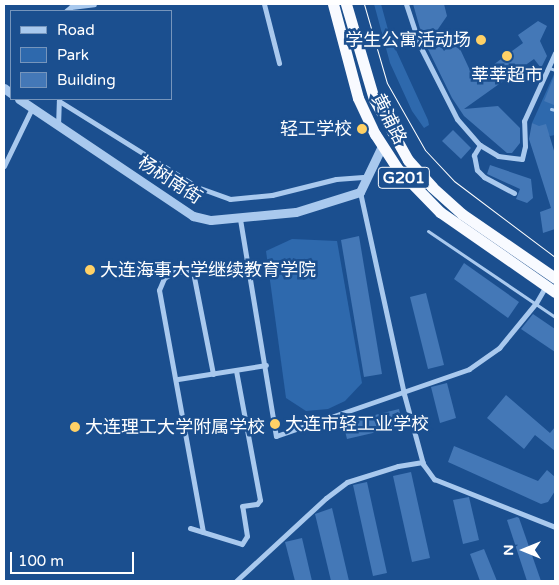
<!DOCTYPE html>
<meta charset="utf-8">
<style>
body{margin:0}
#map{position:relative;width:559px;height:585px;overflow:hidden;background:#1b4f8f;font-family:"Varela Round","Noto Sans SC",sans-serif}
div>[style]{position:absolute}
.green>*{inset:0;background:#2e69ad}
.building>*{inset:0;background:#4478b7}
.service>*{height:3px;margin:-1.5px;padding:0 1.5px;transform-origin:1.5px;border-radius:1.5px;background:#a9c9ee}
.minor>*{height:5px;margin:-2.5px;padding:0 2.5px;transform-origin:2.5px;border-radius:2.5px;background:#a9c9ee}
.tertiary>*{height:9px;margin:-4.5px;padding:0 4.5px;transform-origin:4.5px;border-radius:4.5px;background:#a9c9ee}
.trunk>*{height:11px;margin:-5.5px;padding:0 5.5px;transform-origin:5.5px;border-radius:5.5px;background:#f8faff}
.tram>*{height:1px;margin:-0.5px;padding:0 0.5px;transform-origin:0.5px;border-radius:0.5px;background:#fff}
.dots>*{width:14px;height:14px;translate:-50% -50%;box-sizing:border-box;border:2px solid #1b4f8f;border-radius:50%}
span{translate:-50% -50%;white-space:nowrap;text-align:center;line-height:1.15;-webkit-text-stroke:5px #1b4f8f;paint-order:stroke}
.shield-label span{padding:1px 4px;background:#1b4f8f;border:1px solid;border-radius:4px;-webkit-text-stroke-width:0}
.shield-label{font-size:16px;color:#fff;font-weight:700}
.poi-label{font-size:18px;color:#fff}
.right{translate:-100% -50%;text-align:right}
.left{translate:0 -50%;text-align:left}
.street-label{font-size:18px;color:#fff}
.frame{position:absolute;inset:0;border:5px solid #fff;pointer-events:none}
.legend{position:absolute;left:10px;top:10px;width:162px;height:90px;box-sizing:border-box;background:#1b4f8f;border:1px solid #7695bc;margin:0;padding:6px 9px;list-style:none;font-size:15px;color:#fff}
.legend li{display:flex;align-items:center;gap:10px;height:25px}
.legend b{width:25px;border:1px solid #7695bc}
.north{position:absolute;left:499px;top:525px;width:50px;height:50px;-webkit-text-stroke:4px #1b4f8f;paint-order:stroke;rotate:270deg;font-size:14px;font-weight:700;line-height:20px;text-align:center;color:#fff}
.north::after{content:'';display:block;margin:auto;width:18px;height:22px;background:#fff;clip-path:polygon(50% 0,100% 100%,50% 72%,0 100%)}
.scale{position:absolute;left:10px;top:552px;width:124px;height:22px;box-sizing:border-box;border:2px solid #fff;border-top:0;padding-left:6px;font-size:15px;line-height:18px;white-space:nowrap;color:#fff;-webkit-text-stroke:4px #1b4f8f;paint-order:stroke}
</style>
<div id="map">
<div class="green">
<div style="clip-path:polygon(374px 4px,381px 4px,390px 37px,428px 120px,429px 125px,424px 128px,412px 111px,390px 63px)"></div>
<div style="clip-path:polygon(555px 72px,555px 135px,550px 136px,532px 123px)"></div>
<div style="clip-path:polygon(292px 239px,337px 241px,362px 383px,345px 401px,328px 409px,306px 411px,286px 398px,266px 251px)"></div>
</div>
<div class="building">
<div style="clip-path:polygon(413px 4px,444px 4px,447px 16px,436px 32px,454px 36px,474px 79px,523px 43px,518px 35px,538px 21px,547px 26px,540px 41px,547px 56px,541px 68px,534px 59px,464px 109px,498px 106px,520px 128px,520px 143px,512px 153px,507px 153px,464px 116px,452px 98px,423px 39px)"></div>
<div style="clip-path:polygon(555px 74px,555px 101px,554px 105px,544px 101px)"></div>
<div style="clip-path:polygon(532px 123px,539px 126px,546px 124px,555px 154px,555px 229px,543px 233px,540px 212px,551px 208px,529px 139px)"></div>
<div style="clip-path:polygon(453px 130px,471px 148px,461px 159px,442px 141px)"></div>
<div style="clip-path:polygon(490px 165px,531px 179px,533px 198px,527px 203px,516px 199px,520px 189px,487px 174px)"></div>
<div style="clip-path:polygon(359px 236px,382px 374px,364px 377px,341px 240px)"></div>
<div style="clip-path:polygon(464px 263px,519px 302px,508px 318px,454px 279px)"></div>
<div style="clip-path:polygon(426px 293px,444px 365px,428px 369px,410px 297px)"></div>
<div style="clip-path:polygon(533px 314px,555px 329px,555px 352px,521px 329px)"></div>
<div style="clip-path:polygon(447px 383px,456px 418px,440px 423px,431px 387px)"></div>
<div style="clip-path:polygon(506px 395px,550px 433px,555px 427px,555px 451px,535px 435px,524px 449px,487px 418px)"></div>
<div style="clip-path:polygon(399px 409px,403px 426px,347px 439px,343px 423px)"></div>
<div style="clip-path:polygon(454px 446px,538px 481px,547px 470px,555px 477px,555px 491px,548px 502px,541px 504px,448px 462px)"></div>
<div style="clip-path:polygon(411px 472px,430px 558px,412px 562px,393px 476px)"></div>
<div style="clip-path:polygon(367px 482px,387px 573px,373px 576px,353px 485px)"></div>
<div style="clip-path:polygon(469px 497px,479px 540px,463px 544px,453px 500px)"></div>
<div style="clip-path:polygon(332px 508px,349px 581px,331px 581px,315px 514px)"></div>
<div style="clip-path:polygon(517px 517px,519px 518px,541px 581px,527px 581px,507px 520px)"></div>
<div style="clip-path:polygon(302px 538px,312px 581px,295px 581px,285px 542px)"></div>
<div style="clip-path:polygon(484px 549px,497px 581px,480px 581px,470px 554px)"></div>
</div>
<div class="service">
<div style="left:549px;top:68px;width:6px;rotate:18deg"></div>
<div style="left:551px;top:109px;width:4px;rotate:14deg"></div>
<div style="left:428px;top:231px;width:153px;rotate:34.1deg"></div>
</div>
<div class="minor">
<div style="left:264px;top:4px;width:61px;rotate:75.7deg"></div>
<div style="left:406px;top:4px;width:44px;rotate:71.6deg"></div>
<div style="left:420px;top:46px;width:82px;rotate:63.1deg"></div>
<div style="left:457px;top:119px;width:35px;rotate:49deg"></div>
<div style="left:480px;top:145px;width:21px;rotate:31deg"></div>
<div style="left:498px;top:156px;width:24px;rotate:7deg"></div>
<div style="left:522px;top:159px;width:13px;rotate:-77deg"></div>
<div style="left:525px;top:146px;width:25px;rotate:-92deg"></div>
<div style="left:524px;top:121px;width:75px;rotate:-65.5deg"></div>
<div style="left:66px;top:11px;width:6px;rotate:-39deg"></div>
<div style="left:71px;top:7px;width:23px;rotate:-7deg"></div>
<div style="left:59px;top:101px;width:163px;rotate:31.9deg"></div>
<div style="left:197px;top:187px;width:35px;rotate:20deg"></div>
<div style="left:230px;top:199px;width:42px;rotate:-5.4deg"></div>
<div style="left:272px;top:195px;width:66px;rotate:-14deg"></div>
<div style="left:336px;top:179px;width:27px;rotate:-4deg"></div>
<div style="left:58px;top:126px;width:26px;rotate:-88deg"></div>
<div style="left:480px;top:145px;width:12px;rotate:121deg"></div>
<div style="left:474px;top:155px;width:15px;rotate:79deg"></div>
<div style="left:477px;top:170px;width:10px;rotate:45deg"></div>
<div style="left:484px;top:177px;width:34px;rotate:28deg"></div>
<div style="left:4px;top:166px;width:64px;rotate:-64.2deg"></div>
<div style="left:360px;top:192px;width:207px;rotate:77.7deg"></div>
<div style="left:404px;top:394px;width:73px;rotate:74.8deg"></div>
<div style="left:423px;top:464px;width:19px;rotate:54deg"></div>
<div style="left:434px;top:479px;width:130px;rotate:21.6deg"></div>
<div style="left:240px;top:219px;width:220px;rotate:80.6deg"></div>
<div style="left:276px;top:436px;width:204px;rotate:-19.1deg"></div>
<div style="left:469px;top:369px;width:37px;rotate:-35deg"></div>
<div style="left:499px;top:348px;width:58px;rotate:-50.6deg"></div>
<div style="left:536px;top:303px;width:20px;rotate:-60deg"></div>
<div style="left:178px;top:379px;width:89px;rotate:-9deg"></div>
<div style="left:190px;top:528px;width:54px;rotate:17.1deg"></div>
<div style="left:242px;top:544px;width:9px;rotate:-58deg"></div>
<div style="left:247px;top:536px;width:30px;rotate:-99deg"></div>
<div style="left:242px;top:506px;width:15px;rotate:-8deg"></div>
<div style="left:257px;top:504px;width:5px;rotate:-53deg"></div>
<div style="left:260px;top:500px;width:132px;rotate:-100.5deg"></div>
<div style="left:203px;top:532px;width:246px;rotate:-100.3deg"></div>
<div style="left:159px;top:290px;width:13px;rotate:-67deg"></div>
<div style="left:164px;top:278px;width:12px;rotate:-31deg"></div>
<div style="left:174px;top:272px;width:19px"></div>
<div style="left:193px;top:272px;width:104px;rotate:78.9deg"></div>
<div style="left:236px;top:581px;width:122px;rotate:-42.7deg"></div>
<div style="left:326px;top:498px;width:26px;rotate:-37deg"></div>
<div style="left:347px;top:482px;width:53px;rotate:-17.4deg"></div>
<div style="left:398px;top:466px;width:25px;rotate:-9deg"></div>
</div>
<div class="tertiary">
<div style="left:4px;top:88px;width:9px;rotate:36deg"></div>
<div style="left:19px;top:99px;width:210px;rotate:33.9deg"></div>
<div style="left:193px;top:216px;width:18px;rotate:13deg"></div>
<div style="left:211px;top:220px;width:85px;rotate:-5.4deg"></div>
<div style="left:296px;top:212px;width:67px;rotate:-17.4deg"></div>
<div style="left:360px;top:192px;width:51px;rotate:-64.4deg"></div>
</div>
<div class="trunk">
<div style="left:333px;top:4px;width:97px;rotate:75.1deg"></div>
<div style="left:358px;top:98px;width:40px;rotate:65deg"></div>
<div style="left:375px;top:134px;width:40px;rotate:57.1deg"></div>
<div style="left:397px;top:168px;width:62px;rotate:45.7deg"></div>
<div style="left:440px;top:212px;width:140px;rotate:34.8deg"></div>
<div style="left:346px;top:4px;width:99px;rotate:73.6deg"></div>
<div style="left:374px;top:99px;width:70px;rotate:60.9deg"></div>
<div style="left:408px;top:160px;width:36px;rotate:48deg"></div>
<div style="left:432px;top:187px;width:40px;rotate:42deg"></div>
<div style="left:462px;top:214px;width:113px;rotate:34.5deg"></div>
</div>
<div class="tram">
<div style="left:364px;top:4px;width:82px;rotate:73.8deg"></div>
<div style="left:387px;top:83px;width:77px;rotate:60.4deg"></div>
<div style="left:425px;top:150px;width:42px;rotate:46.9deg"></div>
<div style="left:454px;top:181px;width:126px;rotate:37deg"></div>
</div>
<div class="dots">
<div style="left:481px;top:40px;background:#ffd166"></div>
<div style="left:507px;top:56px;background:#ffd166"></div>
<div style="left:362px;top:129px;background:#ffd166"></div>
<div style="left:90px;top:270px;background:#ffd166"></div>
<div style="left:275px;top:424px;background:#ffd166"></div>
<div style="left:75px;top:427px;background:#ffd166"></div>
</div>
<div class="shield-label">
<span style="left:404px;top:178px">G201</span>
</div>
<div class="poi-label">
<span class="right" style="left:471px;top:40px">学生公寓活动场</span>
<span style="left:507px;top:75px">莘莘超市</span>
<span class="right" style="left:352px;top:129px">轻工学校</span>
<span class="left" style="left:100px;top:270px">大连海事大学继续教育学院</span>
<span class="left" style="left:285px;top:424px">大连市轻工业学校</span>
<span class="left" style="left:85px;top:427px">大连理工大学附属学校</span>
</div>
<div class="street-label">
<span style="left:389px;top:119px;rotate:63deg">黄浦路</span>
<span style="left:170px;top:180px;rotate:33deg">杨树南街</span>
</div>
<div class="frame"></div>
<ul class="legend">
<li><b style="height:6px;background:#a9c9ee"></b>Road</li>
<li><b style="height:14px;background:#2e69ad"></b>Park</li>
<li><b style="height:14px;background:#4478b7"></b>Building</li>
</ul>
<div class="north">N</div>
<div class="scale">100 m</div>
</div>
